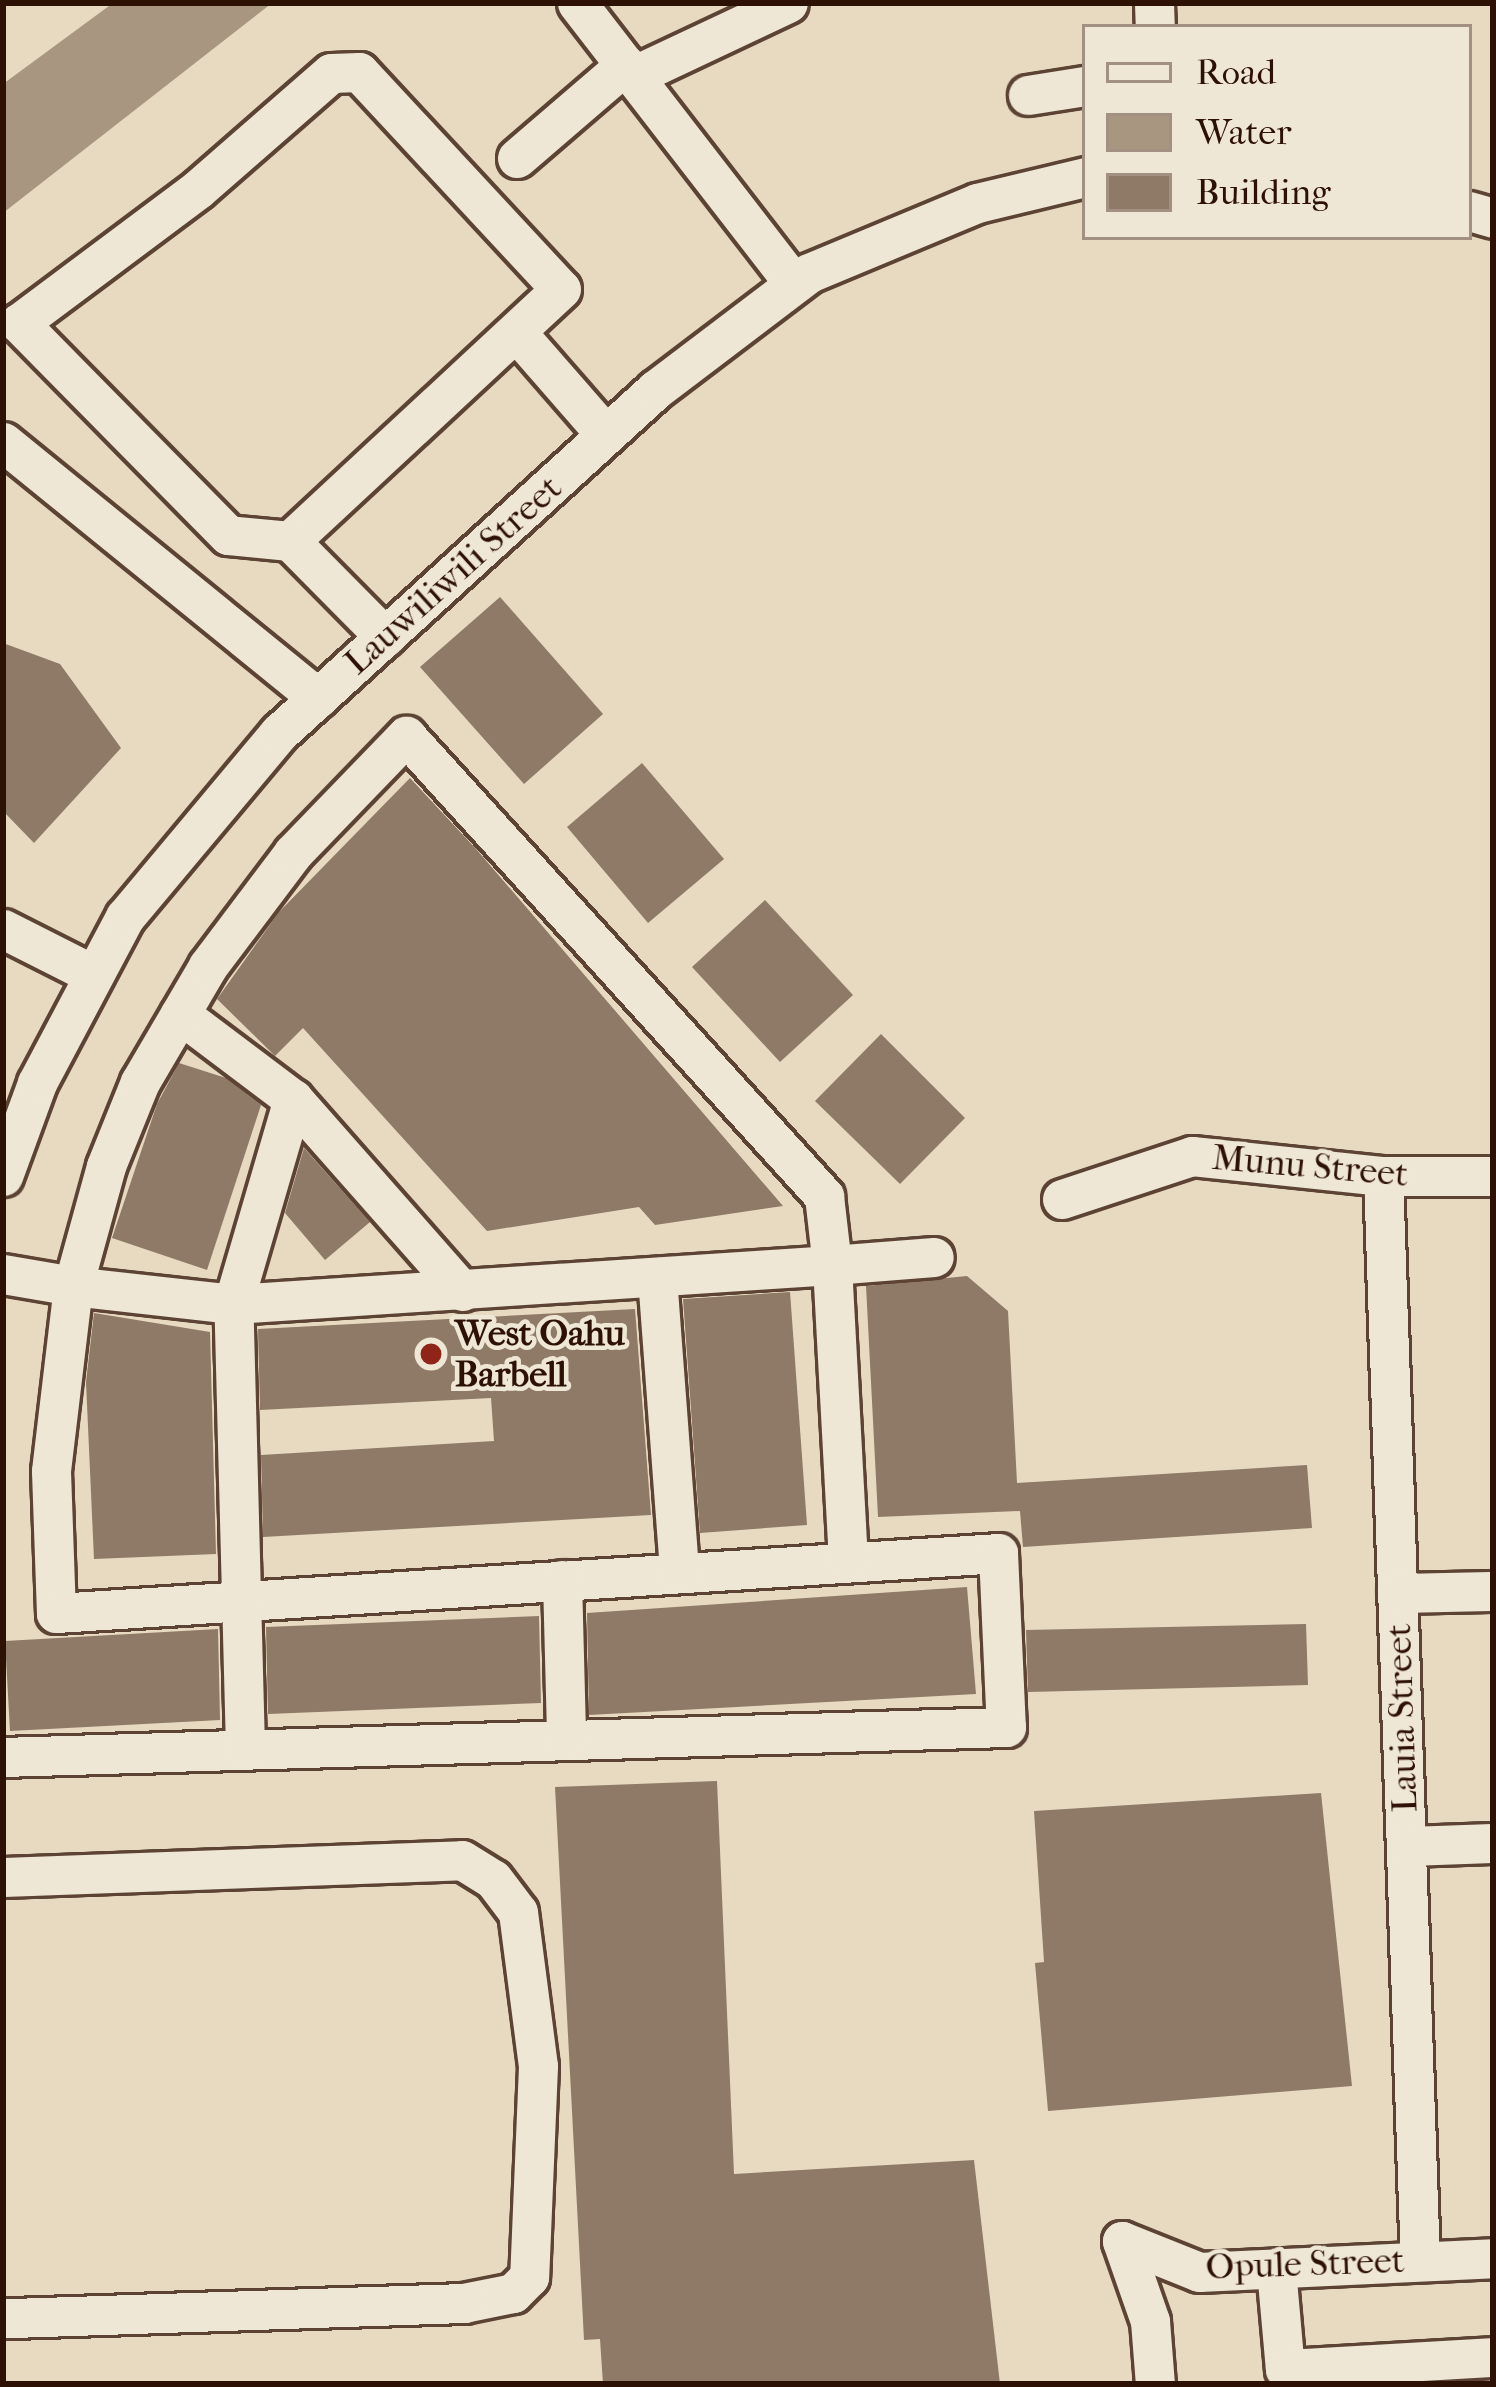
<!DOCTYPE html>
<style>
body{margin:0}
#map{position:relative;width:1496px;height:2387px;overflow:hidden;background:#e7dac0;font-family:"IM FELL French Canon",serif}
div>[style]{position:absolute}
.water>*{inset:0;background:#a89680}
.building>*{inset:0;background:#8e7a66}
.roads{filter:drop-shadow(3px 0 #5c4334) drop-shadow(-3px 0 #5c4334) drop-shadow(0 3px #5c4334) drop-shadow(0 -3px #5c4334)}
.minor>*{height:39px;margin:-19.5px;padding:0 19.5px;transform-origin:19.5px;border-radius:19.5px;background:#efe7d6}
.dots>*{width:33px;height:33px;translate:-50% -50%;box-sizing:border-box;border:6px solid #efe7d6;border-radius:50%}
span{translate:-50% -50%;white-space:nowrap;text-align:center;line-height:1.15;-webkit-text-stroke:9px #efe7d6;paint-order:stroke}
.street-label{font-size:36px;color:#2e1105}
.poi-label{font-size:36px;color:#2e1105;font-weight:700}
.left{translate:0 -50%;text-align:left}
.frame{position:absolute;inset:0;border:6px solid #2e1105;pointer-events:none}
.legend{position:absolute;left:1082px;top:24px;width:390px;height:216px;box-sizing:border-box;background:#efe7d6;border:3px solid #a29182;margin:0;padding:15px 21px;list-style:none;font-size:36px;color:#2e1105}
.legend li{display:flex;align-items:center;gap:24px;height:60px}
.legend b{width:60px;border:3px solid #a29182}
</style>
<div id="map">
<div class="water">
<div style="clip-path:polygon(113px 3px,272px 3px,3px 213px,3px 84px)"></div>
</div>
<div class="building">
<div style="clip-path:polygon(500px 597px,603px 714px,524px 784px,420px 667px)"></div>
<div style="clip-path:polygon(3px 643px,60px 664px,121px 748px,34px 843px,3px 811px)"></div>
<div style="clip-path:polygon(642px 763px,724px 859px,648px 923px,567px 827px)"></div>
<div style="clip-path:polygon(410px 778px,477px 850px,783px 1206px,655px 1225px,639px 1207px,487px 1231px,303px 1028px,275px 1056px,217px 999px,279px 912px)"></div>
<div style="clip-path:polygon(765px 900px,853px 995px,780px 1062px,692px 967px)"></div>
<div style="clip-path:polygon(881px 1034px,965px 1118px,900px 1184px,815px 1101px)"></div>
<div style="clip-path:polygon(179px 1063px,226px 1078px,261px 1105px,207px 1270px,112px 1238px,157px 1104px)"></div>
<div style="clip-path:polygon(304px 1148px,370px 1222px,325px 1260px,285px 1213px)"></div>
<div style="clip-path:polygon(967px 1276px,1008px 1311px,1017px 1483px,1307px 1465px,1312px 1528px,1023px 1547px,1020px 1511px,878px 1517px,866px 1286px)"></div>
<div style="clip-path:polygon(790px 1292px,807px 1525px,700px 1533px,683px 1299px)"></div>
<div style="clip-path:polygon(635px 1309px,651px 1515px,263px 1537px,261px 1455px,494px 1441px,491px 1398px,260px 1410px,258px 1329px)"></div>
<div style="clip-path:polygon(94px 1313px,210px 1332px,216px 1554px,94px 1559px,86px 1382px)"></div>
<div style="clip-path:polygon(967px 1587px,976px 1694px,589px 1715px,587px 1613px)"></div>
<div style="clip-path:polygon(539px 1616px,541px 1703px,268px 1714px,266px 1627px)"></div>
<div style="clip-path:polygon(1306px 1624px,1308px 1685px,1028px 1692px,1026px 1630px)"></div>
<div style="clip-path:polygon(218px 1629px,220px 1720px,10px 1731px,5px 1641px)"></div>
<div style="clip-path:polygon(717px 1781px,734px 2174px,974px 2160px,1000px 2384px,603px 2384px,600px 2339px,584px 2340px,555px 1787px)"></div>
<div style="clip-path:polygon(1321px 1793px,1352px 2086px,1048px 2111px,1035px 1963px,1044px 1962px,1034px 1811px)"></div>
</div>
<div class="roads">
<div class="minor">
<div style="left:577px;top:3px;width:355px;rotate:52.3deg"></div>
<div style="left:1154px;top:3px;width:24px;rotate:88deg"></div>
<div style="left:633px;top:76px;width:171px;rotate:-25.2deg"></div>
<div style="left:1028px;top:95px;width:58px;rotate:-9deg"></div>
<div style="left:517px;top:158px;width:143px;rotate:-40.7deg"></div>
<div style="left:1469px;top:211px;width:25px;rotate:16deg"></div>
<div style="left:517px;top:333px;width:135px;rotate:48.9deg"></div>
<div style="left:3px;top:442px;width:406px;rotate:39.1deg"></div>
<div style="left:290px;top:541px;width:62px;rotate:-174.5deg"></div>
<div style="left:228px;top:535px;width:298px;rotate:-134.6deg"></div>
<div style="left:19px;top:323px;width:224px;rotate:-36.8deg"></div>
<div style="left:198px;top:189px;width:176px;rotate:-41.1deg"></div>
<div style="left:331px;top:73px;width:28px;rotate:-2deg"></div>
<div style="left:359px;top:72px;width:296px;rotate:47.1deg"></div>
<div style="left:561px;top:289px;width:370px;rotate:137.1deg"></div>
<div style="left:290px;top:541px;width:135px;rotate:45.3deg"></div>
<div style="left:3px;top:929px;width:100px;rotate:26.8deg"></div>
<div style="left:180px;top:1014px;width:141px;rotate:37deg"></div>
<div style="left:3px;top:1176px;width:99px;rotate:-69.9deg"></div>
<div style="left:37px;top:1083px;width:188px;rotate:-62.1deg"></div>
<div style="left:125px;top:917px;width:240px;rotate:-50.1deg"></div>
<div style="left:279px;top:733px;width:509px;rotate:-42.37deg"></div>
<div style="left:655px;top:390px;width:193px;rotate:-37.2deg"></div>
<div style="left:809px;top:273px;width:182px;rotate:-22.6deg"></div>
<div style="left:977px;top:203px;width:111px;rotate:-13.5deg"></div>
<div style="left:1383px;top:1176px;width:1086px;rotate:88.05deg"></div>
<div style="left:1062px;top:1199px;width:137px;rotate:-18.3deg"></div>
<div style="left:1192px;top:1156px;width:192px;rotate:6deg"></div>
<div style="left:1383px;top:1176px;width:110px"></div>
<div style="left:3px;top:1274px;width:71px;rotate:9.7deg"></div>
<div style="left:73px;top:1286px;width:186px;rotate:96.8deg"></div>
<div style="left:51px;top:1471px;width:142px;rotate:88deg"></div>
<div style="left:56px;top:1613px;width:944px;rotate:-3.64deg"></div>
<div style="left:998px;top:1553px;width:174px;rotate:87.4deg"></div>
<div style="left:1006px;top:1727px;width:1003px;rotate:178.29deg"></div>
<div style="left:657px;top:1277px;width:296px;rotate:85.7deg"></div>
<div style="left:848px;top:1561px;width:296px;rotate:-93.1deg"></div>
<div style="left:832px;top:1265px;width:600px;rotate:176.27deg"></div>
<div style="left:233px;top:1304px;width:161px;rotate:-173.6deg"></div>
<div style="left:73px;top:1286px;width:124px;rotate:-74.6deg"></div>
<div style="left:106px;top:1166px;width:91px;rotate:-68deg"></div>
<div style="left:140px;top:1082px;width:134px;rotate:-59.6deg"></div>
<div style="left:208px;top:966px;width:141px;rotate:-53deg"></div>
<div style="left:293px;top:853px;width:163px;rotate:-46deg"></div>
<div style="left:406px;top:736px;width:622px;rotate:47.74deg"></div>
<div style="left:824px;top:1196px;width:69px;rotate:83.4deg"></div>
<div style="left:832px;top:1265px;width:102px;rotate:-4.5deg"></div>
<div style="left:562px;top:1580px;width:158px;rotate:88.5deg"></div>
<div style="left:1397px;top:1593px;width:96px;rotate:-1.2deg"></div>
<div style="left:245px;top:1748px;width:444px;rotate:-91.5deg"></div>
<div style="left:233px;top:1304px;width:214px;rotate:-73.7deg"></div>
<div style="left:293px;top:1099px;width:256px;rotate:48.6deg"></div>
<div style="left:1408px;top:1846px;width:85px;rotate:-2deg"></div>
<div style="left:3px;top:1877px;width:459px;rotate:-2.1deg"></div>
<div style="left:462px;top:1860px;width:36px;rotate:32deg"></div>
<div style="left:493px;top:1879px;width:41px;rotate:52.9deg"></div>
<div style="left:518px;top:1912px;width:155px;rotate:82.6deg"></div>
<div style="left:538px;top:2066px;width:211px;rotate:92.4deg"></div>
<div style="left:529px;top:2277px;width:23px;rotate:135deg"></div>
<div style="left:513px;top:2293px;width:50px;rotate:168.5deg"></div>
<div style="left:464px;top:2303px;width:461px;rotate:178.1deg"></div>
<div style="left:1122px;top:2241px;width:83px;rotate:21.9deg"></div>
<div style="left:1199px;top:2272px;width:294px;rotate:-2.7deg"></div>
<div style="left:1122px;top:2241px;width:85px;rotate:70.7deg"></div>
<div style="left:1150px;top:2321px;width:63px;rotate:85.5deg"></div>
<div style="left:1276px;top:2269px;width:100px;rotate:84.9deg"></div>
<div style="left:1285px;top:2369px;width:208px;rotate:-3.3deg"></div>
</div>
</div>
<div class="dots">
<div style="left:431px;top:1354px;background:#8f2418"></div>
</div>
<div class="street-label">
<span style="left:453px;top:575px;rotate:-42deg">Lauwiliwili Street</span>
<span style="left:1310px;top:1166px;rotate:5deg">Munu Street</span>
<span style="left:1402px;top:1718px;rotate:-92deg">Lauia Street</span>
<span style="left:1305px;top:2264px;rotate:-2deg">Opule Street</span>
</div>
<div class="poi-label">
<span class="left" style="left:455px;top:1354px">West Oahu<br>Barbell</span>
</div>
<div class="frame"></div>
<ul class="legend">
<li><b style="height:15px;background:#efe7d6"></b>Road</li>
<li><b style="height:33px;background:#a89680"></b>Water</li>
<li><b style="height:33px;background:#8e7a66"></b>Building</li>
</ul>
</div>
